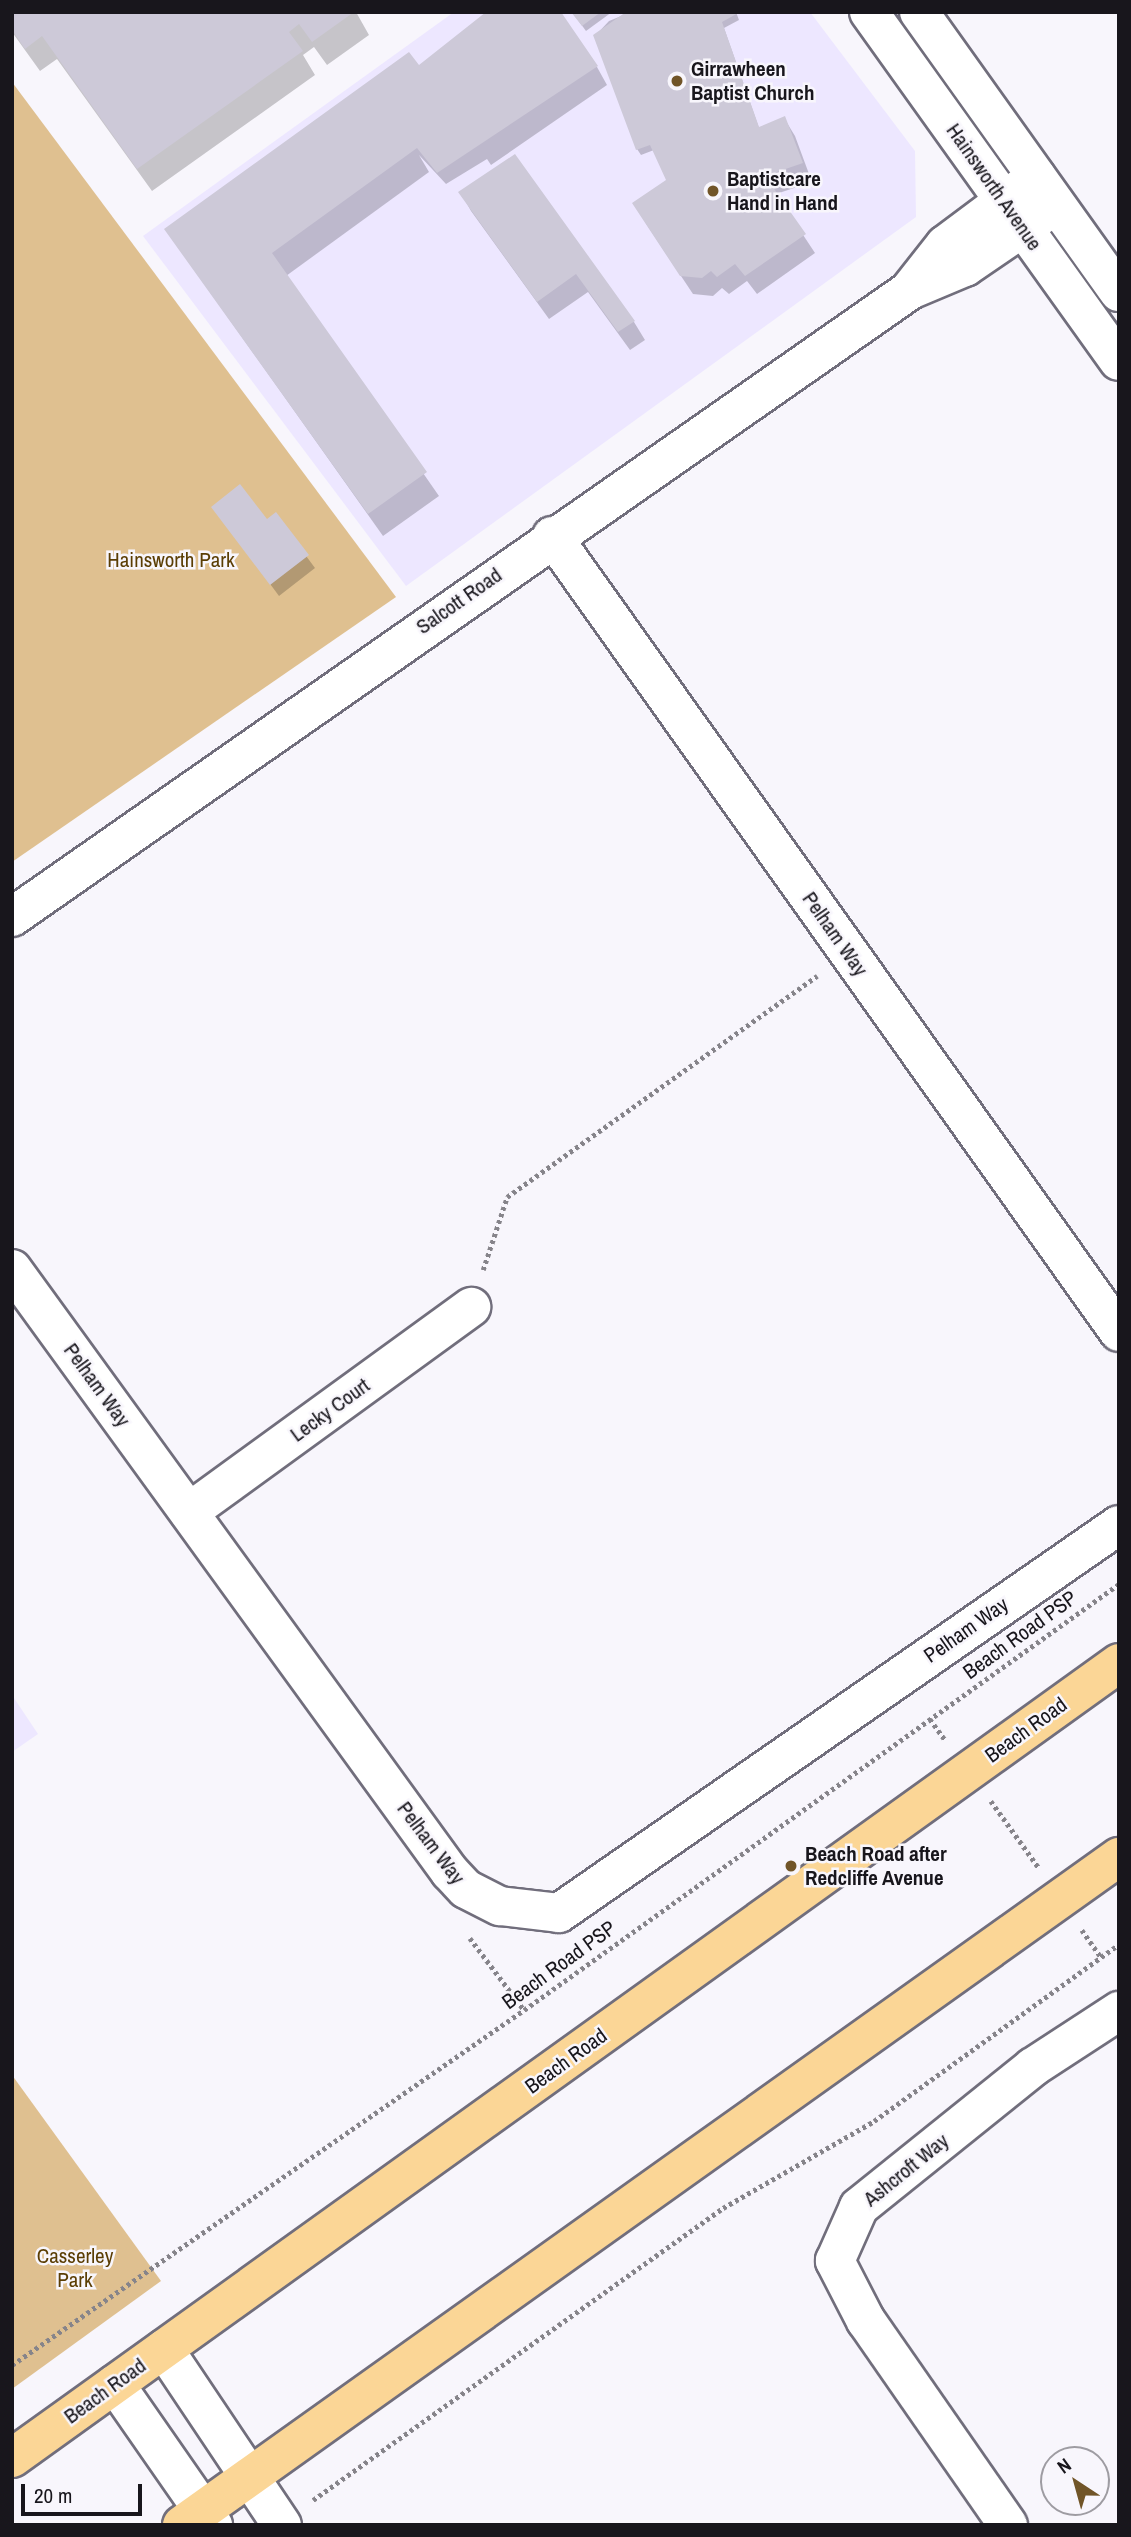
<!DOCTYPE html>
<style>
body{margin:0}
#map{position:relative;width:1131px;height:2537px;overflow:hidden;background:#f8f6fc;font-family:"Archivo Narrow",sans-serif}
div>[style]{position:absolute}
.built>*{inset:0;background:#ede7ff}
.green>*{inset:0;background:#dfc090}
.shadow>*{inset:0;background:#0003}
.building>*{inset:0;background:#cdc9d8}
.path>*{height:4.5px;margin-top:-2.25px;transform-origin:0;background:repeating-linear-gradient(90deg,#86848a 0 3.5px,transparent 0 7px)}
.roads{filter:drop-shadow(2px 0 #716e7c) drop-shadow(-2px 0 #716e7c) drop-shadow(0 2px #716e7c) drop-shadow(0 -2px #716e7c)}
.minor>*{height:38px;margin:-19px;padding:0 19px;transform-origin:19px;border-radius:19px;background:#fff}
.tertiary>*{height:38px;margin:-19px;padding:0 19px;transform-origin:19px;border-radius:19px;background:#fff}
.primary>*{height:38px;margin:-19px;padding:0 19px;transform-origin:19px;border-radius:19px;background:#fbd696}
.dots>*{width:19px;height:19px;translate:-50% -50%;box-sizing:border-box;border:4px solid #f8f6fc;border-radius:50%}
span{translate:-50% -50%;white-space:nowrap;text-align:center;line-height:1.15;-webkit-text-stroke:5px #f8f6fc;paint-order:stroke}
.poi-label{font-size:21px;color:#18161c;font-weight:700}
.left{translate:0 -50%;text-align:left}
.street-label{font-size:21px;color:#18161c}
.park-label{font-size:21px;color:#5b3e04}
.frame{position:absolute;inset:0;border:14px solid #18161c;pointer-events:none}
.north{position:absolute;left:1040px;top:2446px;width:70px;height:70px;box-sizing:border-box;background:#f8f6fc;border:2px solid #9e9ca2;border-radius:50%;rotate:324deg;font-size:19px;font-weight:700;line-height:28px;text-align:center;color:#18161c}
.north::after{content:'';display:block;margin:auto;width:24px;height:32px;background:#715528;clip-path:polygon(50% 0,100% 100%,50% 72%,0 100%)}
.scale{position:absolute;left:21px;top:2484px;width:121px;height:32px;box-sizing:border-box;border:4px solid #18161c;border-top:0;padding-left:9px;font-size:21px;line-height:24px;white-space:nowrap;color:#18161c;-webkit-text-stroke:5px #f8f6fc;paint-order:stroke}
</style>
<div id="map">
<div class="built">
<div style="clip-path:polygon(454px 12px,810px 12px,915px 151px,916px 217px,406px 586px,143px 236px)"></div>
<div style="clip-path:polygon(12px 1695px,38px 1734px,12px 1752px)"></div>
</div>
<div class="green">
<div style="clip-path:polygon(12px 82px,396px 597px,12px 862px)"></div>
<div style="clip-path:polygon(12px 2075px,161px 2281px,12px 2389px)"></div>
</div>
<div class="shadow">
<div style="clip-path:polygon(12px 12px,356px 12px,369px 35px,327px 65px,314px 47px,303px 55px,315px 75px,152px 191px,57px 59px,40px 71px,12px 32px)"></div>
<div style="clip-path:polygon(572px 12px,612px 12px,586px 31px)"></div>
<div style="clip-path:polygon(631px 12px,736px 12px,739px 20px,724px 28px,759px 128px,784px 118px,795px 136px,812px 182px,776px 194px,815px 253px,757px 294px,747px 281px,729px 294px,722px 288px,713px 296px,693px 294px,645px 222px,669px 180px,654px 150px,641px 155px,637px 149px,595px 36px,609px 21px)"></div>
<div style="clip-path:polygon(597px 67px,607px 85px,491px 165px,487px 159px,446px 184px,419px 155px,429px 172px,286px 276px,439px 496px,383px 536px,166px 230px,425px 77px)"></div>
<div style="clip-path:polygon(514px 157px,634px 322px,645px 340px,630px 350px,588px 292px,549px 319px,471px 211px,461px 193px)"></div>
<div style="clip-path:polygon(213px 507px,267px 521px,275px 514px,315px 568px,279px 596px)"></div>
</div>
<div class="building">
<div style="clip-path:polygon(12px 12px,354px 12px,312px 42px,299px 24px,289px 32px,303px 51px,137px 169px,42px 36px,25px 49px,12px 30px)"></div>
<div style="clip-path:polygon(486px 12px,561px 12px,598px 66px,437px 173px,417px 148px,272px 253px,427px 472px,368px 514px,164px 229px,409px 52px,419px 65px)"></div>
<div style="clip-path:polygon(571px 12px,601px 12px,582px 26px)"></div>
<div style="clip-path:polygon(626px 12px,740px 12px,722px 22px,759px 127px,785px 116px,803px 163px,765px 176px,806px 234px,745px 276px,735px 264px,717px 277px,711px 271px,702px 278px,680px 276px,632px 203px,666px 180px,650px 145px,636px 150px,593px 35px)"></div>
<div style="clip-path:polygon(515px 154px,635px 321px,618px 332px,576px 274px,537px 302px,458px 192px)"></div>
<div style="clip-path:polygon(240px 484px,267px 519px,276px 512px,309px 555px,270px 585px,211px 507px)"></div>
</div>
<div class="path">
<div style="left:483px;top:1270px;width:77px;rotate:-71.8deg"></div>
<div style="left:507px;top:1197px;width:381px;rotate:-35.5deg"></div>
<div style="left:930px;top:1719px;width:27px;rotate:54deg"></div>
<div style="left:991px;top:1801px;width:82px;rotate:54.4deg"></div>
<div style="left:1082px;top:1930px;width:33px;rotate:55deg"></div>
<div style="left:470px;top:1938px;width:90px;rotate:53.1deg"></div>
<div style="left:12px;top:2365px;width:623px;rotate:-34.74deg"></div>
<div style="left:524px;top:2010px;width:732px;rotate:-35.6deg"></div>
<div style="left:313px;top:2500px;width:503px;rotate:-35.46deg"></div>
<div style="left:723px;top:2208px;width:174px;rotate:-29.9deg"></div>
<div style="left:874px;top:2121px;width:302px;rotate:-35.8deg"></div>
</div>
<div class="roads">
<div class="minor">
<div style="left:911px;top:288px;width:55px;rotate:-51.7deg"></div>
<div style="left:945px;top:245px;width:114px;rotate:-36.8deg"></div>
<div style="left:552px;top:536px;width:977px;rotate:54.54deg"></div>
<div style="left:12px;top:917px;width:1095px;rotate:-34.92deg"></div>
<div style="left:910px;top:290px;width:60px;rotate:-22.7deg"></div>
<div style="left:965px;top:267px;width:110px;rotate:-34.3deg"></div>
<div style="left:12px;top:1269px;width:745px;rotate:54.01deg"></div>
<div style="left:450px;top:1872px;width:23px;rotate:47deg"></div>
<div style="left:466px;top:1889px;width:38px;rotate:27deg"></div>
<div style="left:500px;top:1906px;width:59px;rotate:6.8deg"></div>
<div style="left:559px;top:1913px;width:681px;rotate:-34.72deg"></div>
<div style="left:189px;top:1512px;width:349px;rotate:-36deg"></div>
<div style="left:1008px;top:2525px;width:249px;rotate:-124.8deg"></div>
<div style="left:866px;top:2321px;width:68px;rotate:-117.3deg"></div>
<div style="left:835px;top:2261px;width:59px;rotate:-66deg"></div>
<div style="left:859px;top:2207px;width:223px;rotate:-38.8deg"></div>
<div style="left:1033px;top:2067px;width:103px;rotate:-33.1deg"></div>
</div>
<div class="tertiary">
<div style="left:869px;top:12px;width:429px;rotate:54.4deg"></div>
<div style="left:919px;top:12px;width:344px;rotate:54.5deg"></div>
<div style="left:164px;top:2349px;width:212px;rotate:56.2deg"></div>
<div style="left:115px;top:2384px;width:172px;rotate:55.2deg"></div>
</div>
<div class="primary">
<div style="left:12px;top:2458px;width:1363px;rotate:-35.68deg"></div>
<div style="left:182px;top:2525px;width:1151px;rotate:-35.49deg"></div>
</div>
</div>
<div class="dots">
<div style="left:677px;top:81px;background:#715528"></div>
<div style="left:713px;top:191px;background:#715528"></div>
<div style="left:791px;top:1866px;background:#715528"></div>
</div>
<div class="poi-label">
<span class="left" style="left:691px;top:81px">Girrawheen<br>Baptist Church</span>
<span class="left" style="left:727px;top:191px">Baptistcare<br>Hand in Hand</span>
<span class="left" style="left:805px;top:1866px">Beach Road after<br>Redcliffe Avenue</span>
</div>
<div class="street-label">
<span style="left:994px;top:187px;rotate:55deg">Hainsworth Avenue</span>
<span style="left:459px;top:601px;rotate:-35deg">Salcott Road</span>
<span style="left:835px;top:934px;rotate:55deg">Pelham Way</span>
<span style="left:97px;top:1385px;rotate:54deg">Pelham Way</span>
<span style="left:330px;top:1410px;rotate:-36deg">Lecky Court</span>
<span style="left:966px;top:1630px;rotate:-35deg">Pelham Way</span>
<span style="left:1020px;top:1635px;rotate:-36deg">Beach Road PSP</span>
<span style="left:1026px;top:1730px;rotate:-36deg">Beach Road</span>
<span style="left:431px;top:1843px;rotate:53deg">Pelham Way</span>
<span style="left:559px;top:1965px;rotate:-36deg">Beach Road PSP</span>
<span style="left:566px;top:2061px;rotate:-36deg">Beach Road</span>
<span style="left:906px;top:2170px;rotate:-39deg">Ashcroft Way</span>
<span style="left:105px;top:2391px;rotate:-36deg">Beach Road</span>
</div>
<div class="park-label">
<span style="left:171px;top:560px">Hainsworth Park</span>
<span style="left:75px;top:2268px">Casserley<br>Park</span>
</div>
<div class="frame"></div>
<div class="north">N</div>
<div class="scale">20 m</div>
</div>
